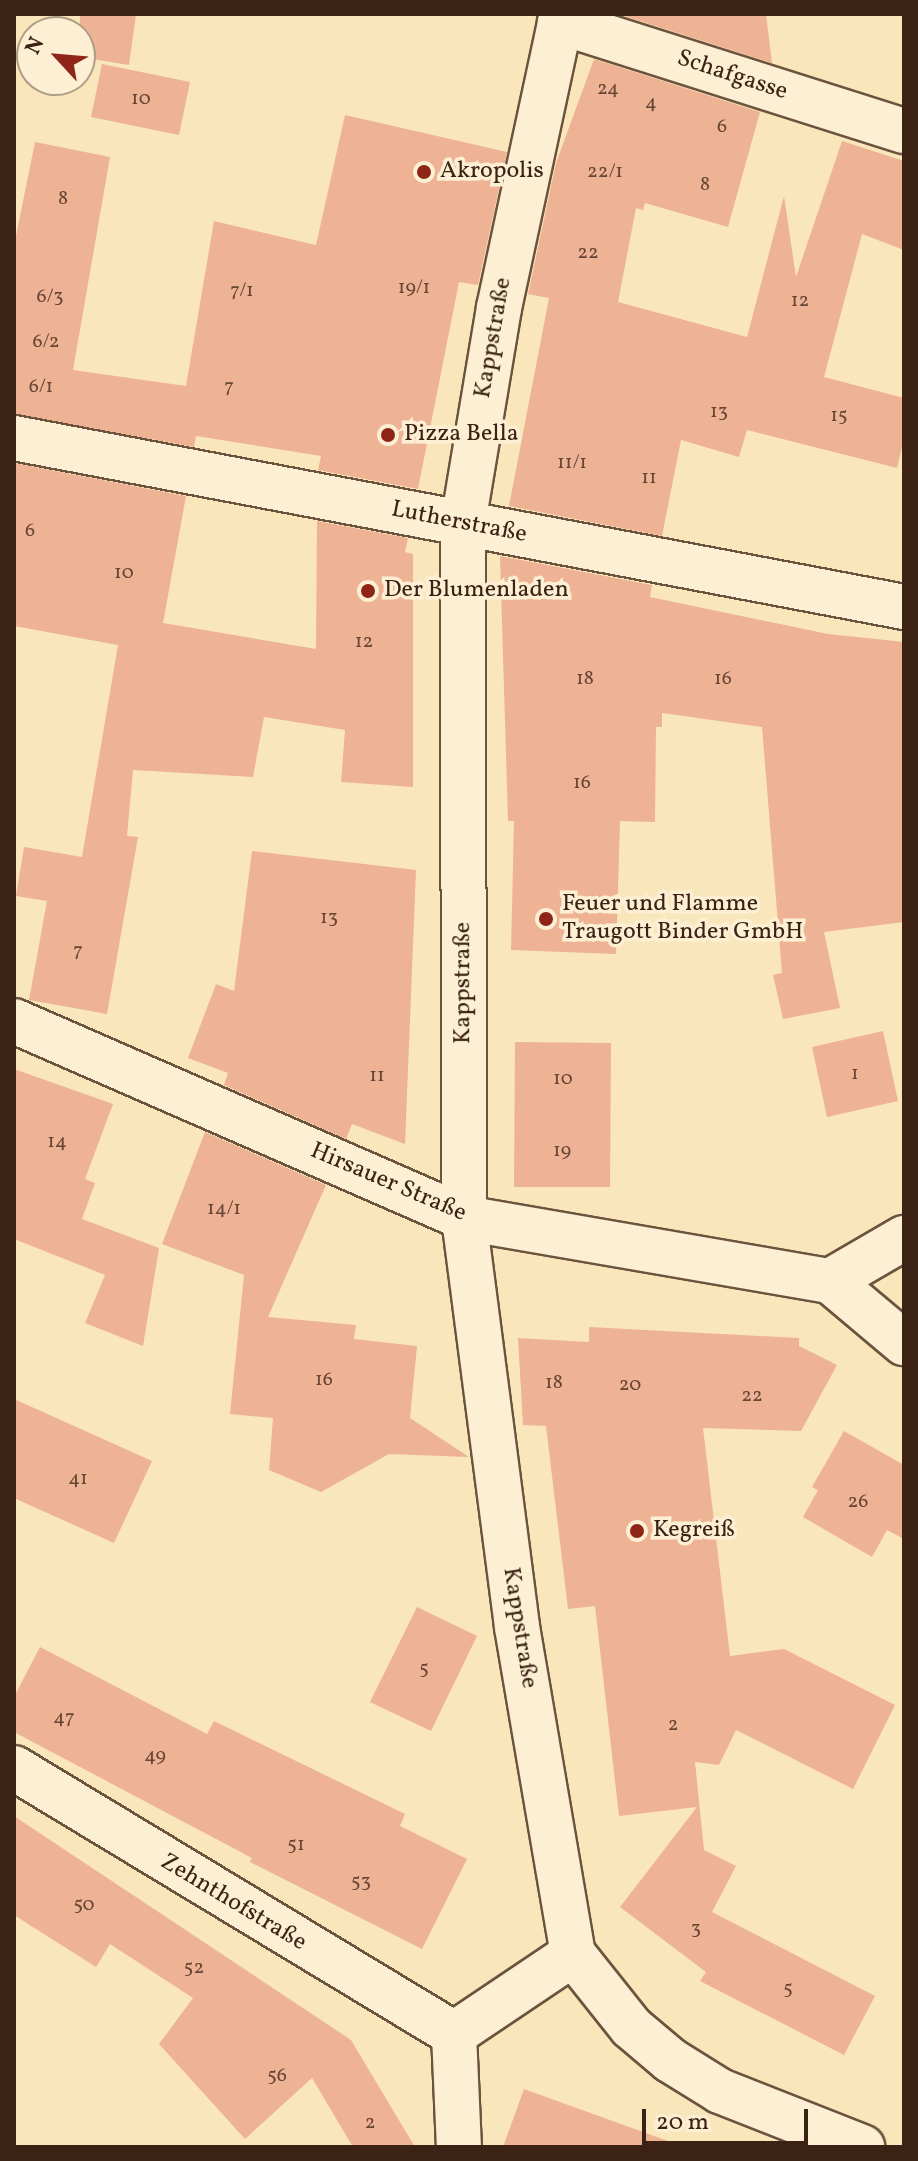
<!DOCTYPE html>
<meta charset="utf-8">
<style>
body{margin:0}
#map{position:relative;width:918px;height:2161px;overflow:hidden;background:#fae6bb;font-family:Vollkorn,serif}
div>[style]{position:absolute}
.building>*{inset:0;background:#eeb294}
.roads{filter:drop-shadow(2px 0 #6c533e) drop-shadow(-2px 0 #6c533e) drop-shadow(0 2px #6c533e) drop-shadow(0 -2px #6c533e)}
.minor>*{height:44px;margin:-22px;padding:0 22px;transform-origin:22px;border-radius:22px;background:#fcefd3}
.dots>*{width:22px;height:22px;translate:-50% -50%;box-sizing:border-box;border:4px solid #fcefd3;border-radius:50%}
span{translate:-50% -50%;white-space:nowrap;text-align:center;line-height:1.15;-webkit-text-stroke:7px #fcefd3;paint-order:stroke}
.number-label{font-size:20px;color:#684635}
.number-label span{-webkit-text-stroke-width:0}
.street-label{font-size:24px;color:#3c2215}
.poi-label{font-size:24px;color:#3c2215}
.left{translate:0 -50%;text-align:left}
.frame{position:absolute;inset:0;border:16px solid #3c2215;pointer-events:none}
.north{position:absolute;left:16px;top:16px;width:80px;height:80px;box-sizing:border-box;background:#fcefd3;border:2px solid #af9d87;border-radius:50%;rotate:296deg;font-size:22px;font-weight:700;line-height:32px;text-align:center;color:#3c2215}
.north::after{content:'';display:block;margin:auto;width:28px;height:36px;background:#8f2418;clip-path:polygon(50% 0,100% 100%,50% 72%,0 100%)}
.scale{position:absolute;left:642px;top:2109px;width:166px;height:36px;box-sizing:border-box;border:4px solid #3c2215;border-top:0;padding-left:10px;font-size:24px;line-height:28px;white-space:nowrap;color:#3c2215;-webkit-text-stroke:6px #fcefd3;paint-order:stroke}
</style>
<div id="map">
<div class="building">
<div style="clip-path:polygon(80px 14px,136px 14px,129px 65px,80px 57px)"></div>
<div style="clip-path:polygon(618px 14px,766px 14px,772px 63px)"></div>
<div style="clip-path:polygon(594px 59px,760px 112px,728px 227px,645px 203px,643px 210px,636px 208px,618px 302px,747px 337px,784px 196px,796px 277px,842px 141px,904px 161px,904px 250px,862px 234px,824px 377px,904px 398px,904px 439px,897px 468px,747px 430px,739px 457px,681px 440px,662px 536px,509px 506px,549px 298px,528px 294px,556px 163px)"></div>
<div style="clip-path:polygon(102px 64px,190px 82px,179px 135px,91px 117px)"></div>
<div style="clip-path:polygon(345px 115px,507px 152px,478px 285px,459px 282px,418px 489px,318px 470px,321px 456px,196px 436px,194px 447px,14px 414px,14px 246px,35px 142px,110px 157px,73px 370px,186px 386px,214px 221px,316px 245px)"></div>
<div style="clip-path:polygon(14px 463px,186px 496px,163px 623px,316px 649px,317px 521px,408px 538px,405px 552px,413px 554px,413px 787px,341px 782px,345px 730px,264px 717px,253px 777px,133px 770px,127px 836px,138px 837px,107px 1014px,29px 1000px,47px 901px,16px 896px,24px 847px,82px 857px,118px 645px,14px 626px)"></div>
<div style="clip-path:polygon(500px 556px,652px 585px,650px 597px,828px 634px,904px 642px,904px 922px,824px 932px,840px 1008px,783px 1019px,773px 975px,782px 973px,762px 727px,662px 713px,662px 727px,656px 727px,655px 822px,620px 821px,616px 954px,511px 950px,514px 821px,508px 821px)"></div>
<div style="clip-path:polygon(252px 851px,416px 870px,405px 1144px,352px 1124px,346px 1139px,224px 1085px,228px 1073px,188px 1058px,216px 984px,234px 991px)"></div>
<div style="clip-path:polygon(883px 1031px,898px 1101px,827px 1117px,812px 1047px)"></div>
<div style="clip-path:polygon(515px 1042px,611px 1043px,610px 1187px,514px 1187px)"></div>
<div style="clip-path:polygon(14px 1069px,113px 1104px,85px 1179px,95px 1183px,82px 1219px,159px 1248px,143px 1346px,85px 1323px,105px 1275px,14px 1239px)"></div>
<div style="clip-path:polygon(205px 1132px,326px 1185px,268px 1317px,356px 1325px,354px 1339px,417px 1346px,410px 1418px,469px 1457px,389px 1454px,321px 1492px,269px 1470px,273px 1418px,230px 1414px,244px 1275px,162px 1244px)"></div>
<div style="clip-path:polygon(589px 1327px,799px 1338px,799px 1346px,837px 1365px,801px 1431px,703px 1428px,730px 1656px,784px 1649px,895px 1705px,853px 1789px,736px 1730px,719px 1765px,695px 1762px,704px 1850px,736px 1866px,712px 1912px,875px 1996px,844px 2055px,700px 1981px,706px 1972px,620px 1907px,697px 1807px,619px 1816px,595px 1606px,568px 1609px,546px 1426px,523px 1425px,518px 1338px,589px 1342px)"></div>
<div style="clip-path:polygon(14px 1399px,152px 1461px,114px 1543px,14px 1498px)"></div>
<div style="clip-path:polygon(844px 1431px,904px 1465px,904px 1539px,887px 1530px,872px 1557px,803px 1517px,818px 1490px,812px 1487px)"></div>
<div style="clip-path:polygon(417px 1607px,477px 1636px,431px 1731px,370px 1702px)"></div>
<div style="clip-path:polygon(40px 1647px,207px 1734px,214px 1721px,405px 1814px,400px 1826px,467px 1859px,422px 1949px,250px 1862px,252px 1858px,14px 1732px,14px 1697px)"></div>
<div style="clip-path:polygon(14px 1816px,351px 2040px,415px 2147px,353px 2147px,312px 2078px,245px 2139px,159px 2044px,193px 1998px,110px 1944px,96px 1967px,14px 1915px)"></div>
<div style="clip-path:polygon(524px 2089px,668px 2141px,667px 2147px,503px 2147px)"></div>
</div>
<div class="roads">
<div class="minor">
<div style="left:562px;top:14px;width:301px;rotate:102.1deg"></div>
<div style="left:499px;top:308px;width:219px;rotate:99.5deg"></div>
<div style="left:463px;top:524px;width:694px;rotate:89.92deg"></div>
<div style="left:464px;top:1218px;width:412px;rotate:82.6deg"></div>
<div style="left:517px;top:1627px;width:332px;rotate:80.3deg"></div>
<div style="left:573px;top:1954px;width:93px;rotate:51.5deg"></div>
<div style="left:631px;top:2027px;width:51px;rotate:40.2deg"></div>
<div style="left:670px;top:2060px;width:59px;rotate:31.8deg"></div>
<div style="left:720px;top:2091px;width:153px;rotate:21.5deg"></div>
<div style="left:560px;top:22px;width:361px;rotate:17.6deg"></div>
<div style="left:14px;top:438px;width:906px;rotate:10.75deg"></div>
<div style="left:14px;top:1021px;width:491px;rotate:23.6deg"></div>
<div style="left:464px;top:1218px;width:371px;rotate:9.8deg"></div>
<div style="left:830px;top:1281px;width:97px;rotate:40deg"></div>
<div style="left:830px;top:1281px;width:86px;rotate:-30.2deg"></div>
<div style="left:14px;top:1768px;width:514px;rotate:31.15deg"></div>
<div style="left:454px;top:2034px;width:143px;rotate:-33.9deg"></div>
<div style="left:454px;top:2034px;width:113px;rotate:87.5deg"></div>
</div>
</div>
<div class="dots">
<div style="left:424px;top:172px;background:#8f2418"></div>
<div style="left:388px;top:435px;background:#8f2418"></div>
<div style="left:368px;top:591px;background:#8f2418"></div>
<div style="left:546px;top:919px;background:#8f2418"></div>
<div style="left:637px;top:1531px;background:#8f2418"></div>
</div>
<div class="number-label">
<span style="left:608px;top:89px">24</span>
<span style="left:141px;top:99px">10</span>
<span style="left:651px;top:103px">4</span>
<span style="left:722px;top:127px">6</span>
<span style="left:605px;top:172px">22/1</span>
<span style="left:705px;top:185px">8</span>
<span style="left:63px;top:199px">8</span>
<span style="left:588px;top:253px">22</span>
<span style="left:414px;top:288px">19/1</span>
<span style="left:242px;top:291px">7/1</span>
<span style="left:50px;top:297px">6/3</span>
<span style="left:800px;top:301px">12</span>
<span style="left:46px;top:342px">6/2</span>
<span style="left:41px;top:387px">6/1</span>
<span style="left:229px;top:387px">7</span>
<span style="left:719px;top:412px">13</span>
<span style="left:839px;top:416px">15</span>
<span style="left:572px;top:463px">11/1</span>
<span style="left:649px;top:478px">11</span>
<span style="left:30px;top:531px">6</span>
<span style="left:124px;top:573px">10</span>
<span style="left:364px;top:642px">12</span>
<span style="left:585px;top:679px">18</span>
<span style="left:723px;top:679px">16</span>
<span style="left:582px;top:783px">16</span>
<span style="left:329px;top:918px">13</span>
<span style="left:78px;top:951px">7</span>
<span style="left:855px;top:1074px">1</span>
<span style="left:377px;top:1076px">11</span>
<span style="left:563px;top:1079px">10</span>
<span style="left:57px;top:1142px">14</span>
<span style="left:562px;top:1151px">19</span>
<span style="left:224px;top:1209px">14/1</span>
<span style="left:324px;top:1380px">16</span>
<span style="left:554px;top:1383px">18</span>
<span style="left:630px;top:1385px">20</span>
<span style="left:752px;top:1396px">22</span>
<span style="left:78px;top:1479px">41</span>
<span style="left:858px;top:1502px">26</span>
<span style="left:424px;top:1669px">5</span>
<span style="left:64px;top:1718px">47</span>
<span style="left:673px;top:1725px">2</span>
<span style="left:155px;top:1756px">49</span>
<span style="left:296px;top:1845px">51</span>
<span style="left:361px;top:1882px">53</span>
<span style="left:84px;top:1905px">50</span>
<span style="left:696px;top:1929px">3</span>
<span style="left:194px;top:1968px">52</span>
<span style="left:788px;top:1989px">5</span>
<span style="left:277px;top:2076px">56</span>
<span style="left:370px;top:2123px">2</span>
</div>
<div class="street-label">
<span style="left:732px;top:76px;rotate:18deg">Schafgasse</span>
<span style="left:494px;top:338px;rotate:-80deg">Kappstraße</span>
<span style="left:459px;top:523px;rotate:11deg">Lutherstraße</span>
<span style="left:464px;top:983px;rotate:-90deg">Kappstraße</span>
<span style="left:388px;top:1183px;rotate:23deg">Hirsauer Straße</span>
<span style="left:519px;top:1628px;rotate:81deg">Kappstraße</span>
<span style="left:233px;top:1903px;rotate:31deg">Zehnthofstraße</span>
</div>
<div class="poi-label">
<span class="left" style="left:440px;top:172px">Akropolis</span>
<span class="left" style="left:404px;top:435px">Pizza Bella</span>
<span class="left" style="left:384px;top:591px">Der Blumenladen</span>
<span class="left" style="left:562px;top:919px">Feuer und Flamme<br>Traugott Binder GmbH</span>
<span class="left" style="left:653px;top:1531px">Kegreiß</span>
</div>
<div class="frame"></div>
<div class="north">N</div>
<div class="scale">20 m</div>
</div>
